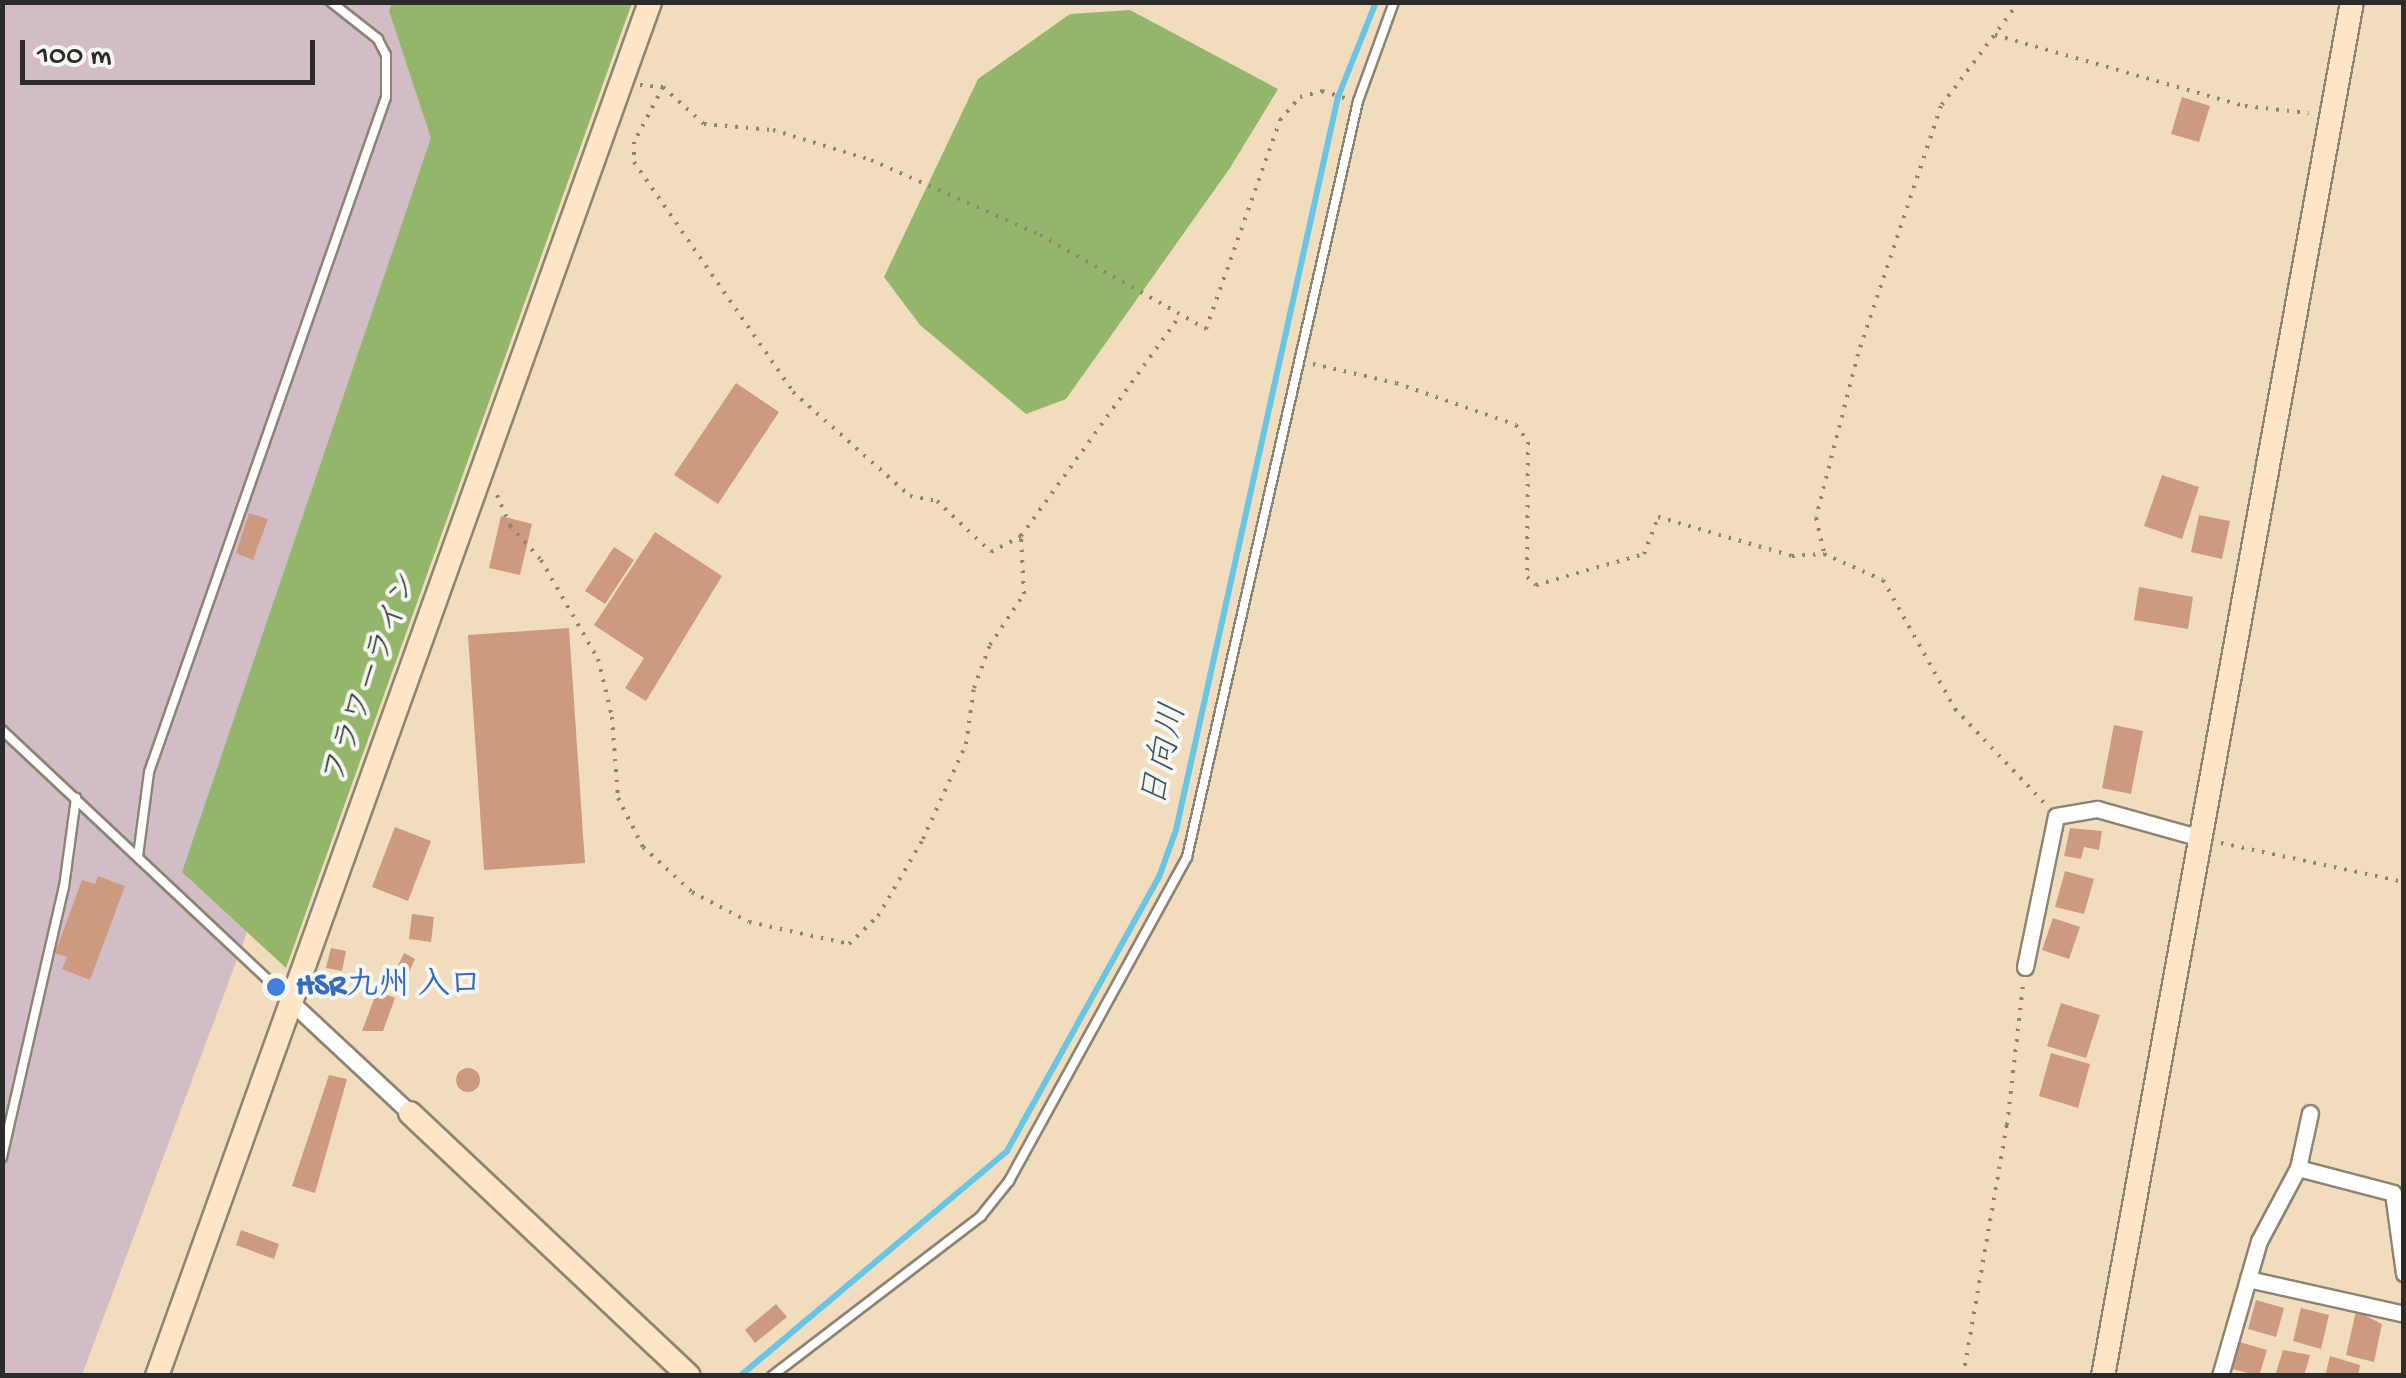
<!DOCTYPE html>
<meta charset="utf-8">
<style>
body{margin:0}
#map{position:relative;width:2406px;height:1378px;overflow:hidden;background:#f1ddbe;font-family:"Gochi Hand","Klee One",sans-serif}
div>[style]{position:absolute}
.industrial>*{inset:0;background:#d2bdc7}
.forest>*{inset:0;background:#93b66a}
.stream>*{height:6px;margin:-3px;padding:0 3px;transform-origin:3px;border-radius:3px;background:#67c5e5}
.building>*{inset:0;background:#cd9a80}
.round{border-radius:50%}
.path>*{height:4px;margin-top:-2px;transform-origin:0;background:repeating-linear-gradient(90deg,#8e8474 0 2.5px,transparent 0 10.5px)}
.roads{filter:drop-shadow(2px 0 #8e8474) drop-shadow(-2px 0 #8e8474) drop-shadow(0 2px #8e8474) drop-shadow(0 -2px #8e8474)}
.lane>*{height:8px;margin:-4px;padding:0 4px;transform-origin:4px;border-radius:4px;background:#fff}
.street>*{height:15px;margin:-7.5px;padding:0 7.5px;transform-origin:7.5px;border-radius:7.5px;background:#fff}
.secondary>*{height:22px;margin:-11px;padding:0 11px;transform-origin:11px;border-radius:11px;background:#fde5c5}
.dots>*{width:28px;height:28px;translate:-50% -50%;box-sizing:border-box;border:5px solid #f6f6f2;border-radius:50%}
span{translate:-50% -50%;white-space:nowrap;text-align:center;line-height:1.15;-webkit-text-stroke:8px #f6f6f2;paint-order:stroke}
.street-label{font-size:32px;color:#2b2b2b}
.shop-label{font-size:32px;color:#366cbe;font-weight:700}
.left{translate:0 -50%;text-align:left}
.water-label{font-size:35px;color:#3d5963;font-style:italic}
.frame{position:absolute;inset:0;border:5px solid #2b2b2b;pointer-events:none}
.scale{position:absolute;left:20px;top:40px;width:295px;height:45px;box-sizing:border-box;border:5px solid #2b2b2b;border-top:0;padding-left:12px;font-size:30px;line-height:35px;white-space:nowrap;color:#2b2b2b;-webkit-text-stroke:8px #f6f6f2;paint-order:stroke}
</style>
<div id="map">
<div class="industrial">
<div style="clip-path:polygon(3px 3px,594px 3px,82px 1375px,3px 1376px)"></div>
</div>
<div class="forest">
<div style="clip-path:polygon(392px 3px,632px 3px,286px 968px,182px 872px,431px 138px,389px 11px)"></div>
<div style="clip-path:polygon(1130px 10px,1278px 89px,1230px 168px,1066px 399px,1026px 414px,920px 325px,884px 277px,978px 79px,1070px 14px)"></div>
</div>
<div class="stream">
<div style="left:740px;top:1376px;width:349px;rotate:-40.1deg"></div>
<div style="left:1007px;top:1151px;width:313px;rotate:-61deg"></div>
<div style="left:1159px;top:877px;width:50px;rotate:-70.1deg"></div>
<div style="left:1176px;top:830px;width:751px;rotate:-77.54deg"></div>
<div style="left:1338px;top:97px;width:102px;rotate:-68.2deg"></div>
</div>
<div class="building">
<div style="clip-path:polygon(2182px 97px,2210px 106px,2199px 142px,2171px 134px)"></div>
<div style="clip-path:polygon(736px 383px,779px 412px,718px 504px,674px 475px)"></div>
<div style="clip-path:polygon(2162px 475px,2199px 487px,2182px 539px,2144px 526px)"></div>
<div style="clip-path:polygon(249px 513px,268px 519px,253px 560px,236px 553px)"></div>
<div style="clip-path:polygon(2199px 515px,2230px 521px,2222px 559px,2191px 552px)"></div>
<div style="clip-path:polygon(501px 516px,532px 524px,520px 575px,489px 568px)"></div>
<div style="clip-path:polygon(655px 532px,722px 576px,646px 701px,625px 688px,644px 658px,594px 625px)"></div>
<div style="clip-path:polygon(614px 547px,634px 560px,605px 604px,585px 591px)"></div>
<div style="clip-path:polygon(2139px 587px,2193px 597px,2188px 629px,2134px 620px)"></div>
<div style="clip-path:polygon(569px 628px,585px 863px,484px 870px,468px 635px)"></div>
<div style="clip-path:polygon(2114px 725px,2143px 731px,2131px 794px,2102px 788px)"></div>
<div style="clip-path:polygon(395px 827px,431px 841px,408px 901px,372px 887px)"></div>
<div style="clip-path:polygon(2070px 828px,2102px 831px,2099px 850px,2084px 847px,2081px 859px,2064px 856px)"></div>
<div style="clip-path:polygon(2065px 871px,2094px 879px,2084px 914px,2055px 907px)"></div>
<div style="clip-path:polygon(98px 876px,125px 886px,90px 980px,62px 969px,67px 957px,55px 953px,82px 880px,95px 884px)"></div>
<div style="clip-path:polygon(412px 914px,434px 917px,431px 942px,409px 939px)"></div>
<div style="clip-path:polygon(2053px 918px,2080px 927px,2069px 959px,2042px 950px)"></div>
<div style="clip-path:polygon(331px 948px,346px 951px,342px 971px,326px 968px)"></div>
<div style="clip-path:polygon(404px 953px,415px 959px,400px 991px,388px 986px)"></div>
<div style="clip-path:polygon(377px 991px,395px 998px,383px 1031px,362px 1031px)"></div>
<div style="clip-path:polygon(2061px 1003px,2100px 1015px,2086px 1058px,2047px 1046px)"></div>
<div style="clip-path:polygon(2051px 1053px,2090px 1064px,2078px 1108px,2039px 1096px)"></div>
<div class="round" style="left:456px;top:1068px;width:24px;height:24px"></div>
<div style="clip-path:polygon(329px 1075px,347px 1079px,315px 1193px,292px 1186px)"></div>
<div style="clip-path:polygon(241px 1230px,279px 1244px,274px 1259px,236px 1245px)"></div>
<div style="clip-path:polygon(2256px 1300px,2284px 1308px,2276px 1337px,2248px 1329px)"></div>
<div style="clip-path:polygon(776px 1304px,787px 1317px,755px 1343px,745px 1330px)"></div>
<div style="clip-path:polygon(2301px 1308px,2329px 1315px,2321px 1349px,2293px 1341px)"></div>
<div style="clip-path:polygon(2356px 1311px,2382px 1324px,2374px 1362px,2346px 1355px)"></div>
<div style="clip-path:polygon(2236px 1341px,2267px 1350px,2259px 1376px,2229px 1368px)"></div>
<div style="clip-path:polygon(2283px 1350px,2310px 1355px,2304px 1376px,2275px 1376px)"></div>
<div style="clip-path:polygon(2330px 1356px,2360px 1365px,2358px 1376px,2325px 1376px)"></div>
</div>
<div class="path">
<div style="left:2019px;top:2px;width:130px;rotate:126.9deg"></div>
<div style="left:1941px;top:106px;width:262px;rotate:108.5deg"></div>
<div style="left:1858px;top:354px;width:169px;rotate:104.4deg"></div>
<div style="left:1816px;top:518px;width:37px;rotate:77deg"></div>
<div style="left:1824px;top:554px;width:64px;rotate:23.8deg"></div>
<div style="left:1883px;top:580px;width:148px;rotate:60.8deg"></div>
<div style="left:1955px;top:709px;width:132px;rotate:46.5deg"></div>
<div style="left:1995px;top:35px;width:260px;rotate:15.9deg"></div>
<div style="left:2245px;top:106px;width:64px;rotate:6.2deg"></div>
<div style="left:640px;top:85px;width:23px;rotate:5deg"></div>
<div style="left:663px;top:87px;width:55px;rotate:42.1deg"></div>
<div style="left:704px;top:124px;width:69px;rotate:5deg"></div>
<div style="left:773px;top:130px;width:102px;rotate:17deg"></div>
<div style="left:871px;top:160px;width:185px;rotate:23.9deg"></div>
<div style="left:1040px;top:235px;width:191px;rotate:29.5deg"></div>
<div style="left:1206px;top:329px;width:222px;rotate:-70.5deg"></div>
<div style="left:1280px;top:120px;width:30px;rotate:-49deg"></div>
<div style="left:1300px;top:97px;width:23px;rotate:-15deg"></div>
<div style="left:1322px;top:91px;width:24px;rotate:17deg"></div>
<div style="left:663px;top:87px;width:62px;rotate:117.8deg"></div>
<div style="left:634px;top:142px;width:20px;rotate:90deg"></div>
<div style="left:634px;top:162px;width:280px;rotate:55.3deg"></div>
<div style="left:793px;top:392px;width:157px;rotate:41.6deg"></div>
<div style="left:910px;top:496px;width:27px;rotate:10deg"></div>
<div style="left:937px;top:501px;width:74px;rotate:43.4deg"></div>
<div style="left:991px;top:552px;width:34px;rotate:-28deg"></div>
<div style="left:1021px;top:536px;width:270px;rotate:-54.2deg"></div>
<div style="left:1313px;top:364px;width:85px;rotate:12.9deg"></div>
<div style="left:1396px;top:383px;width:127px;rotate:19.3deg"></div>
<div style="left:1516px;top:425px;width:21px;rotate:55deg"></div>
<div style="left:1528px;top:442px;width:135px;rotate:90.4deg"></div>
<div style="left:1527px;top:577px;width:12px;rotate:42deg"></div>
<div style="left:1536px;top:585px;width:112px;rotate:-16deg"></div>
<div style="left:1644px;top:554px;width:40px;rotate:-69deg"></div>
<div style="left:1658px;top:517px;width:140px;rotate:16.2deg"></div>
<div style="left:1792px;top:556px;width:32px;rotate:-4deg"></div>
<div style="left:497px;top:495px;width:34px;rotate:67deg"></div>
<div style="left:510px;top:526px;width:46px;rotate:47.6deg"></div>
<div style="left:541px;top:560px;width:114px;rotate:60.1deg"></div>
<div style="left:598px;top:659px;width:60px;rotate:76.4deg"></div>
<div style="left:612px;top:717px;width:81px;rotate:85.8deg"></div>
<div style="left:618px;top:798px;width:55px;rotate:63deg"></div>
<div style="left:643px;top:847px;width:67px;rotate:42.6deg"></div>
<div style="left:692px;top:892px;width:64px;rotate:27.8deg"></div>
<div style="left:749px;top:922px;width:102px;rotate:12.4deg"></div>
<div style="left:849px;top:944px;width:40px;rotate:-44deg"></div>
<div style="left:878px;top:916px;width:89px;rotate:-59.7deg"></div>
<div style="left:923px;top:839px;width:104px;rotate:-65.6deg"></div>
<div style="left:966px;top:744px;width:57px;rotate:-81.9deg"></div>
<div style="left:974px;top:688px;width:46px;rotate:-69.6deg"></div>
<div style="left:990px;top:645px;width:61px;rotate:-56.3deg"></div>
<div style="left:1024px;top:594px;width:58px;rotate:-93deg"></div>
<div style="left:2221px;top:843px;width:187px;rotate:12deg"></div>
<div style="left:1963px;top:1376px;width:255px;rotate:-80.1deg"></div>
<div style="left:2007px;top:1125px;width:141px;rotate:-83.5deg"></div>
</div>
<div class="roads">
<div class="lane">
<div style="left:2px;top:730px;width:391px;rotate:43.2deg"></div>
<div style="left:138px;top:856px;width:85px;rotate:-82.5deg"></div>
<div style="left:149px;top:772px;width:715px;rotate:-70.65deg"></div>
<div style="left:386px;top:97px;width:42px;rotate:-90deg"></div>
<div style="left:386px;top:55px;width:18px;rotate:-117deg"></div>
<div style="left:378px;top:39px;width:60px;rotate:-141.8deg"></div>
<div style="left:2px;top:1157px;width:277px;rotate:-77.1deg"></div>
<div style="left:64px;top:887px;width:90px;rotate:-82.3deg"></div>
<div style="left:772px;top:1376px;width:263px;rotate:-37.4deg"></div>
<div style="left:981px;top:1216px;width:45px;rotate:-51.3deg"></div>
<div style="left:1009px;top:1181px;width:370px;rotate:-61.2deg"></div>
<div style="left:1187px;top:857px;width:775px;rotate:-77.25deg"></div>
<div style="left:1358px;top:101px;width:105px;rotate:-70deg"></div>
</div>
<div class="street">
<div style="left:2025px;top:967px;width:154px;rotate:-78.4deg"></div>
<div style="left:2056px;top:816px;width:42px;rotate:-9.7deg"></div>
<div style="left:2097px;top:809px;width:104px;rotate:15.6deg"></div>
<div style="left:291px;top:1002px;width:163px;rotate:43deg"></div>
<div style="left:2298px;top:1168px;width:56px;rotate:-77.7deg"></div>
<div style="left:2248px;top:1279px;width:160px;rotate:12.6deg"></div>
<div style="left:2220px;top:1376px;width:141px;rotate:-73.9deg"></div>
<div style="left:2259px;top:1241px;width:83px;rotate:-61.9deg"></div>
<div style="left:2298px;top:1168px;width:98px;rotate:14.7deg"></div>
<div style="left:2393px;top:1193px;width:81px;rotate:82.2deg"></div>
</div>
<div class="secondary">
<div style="left:410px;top:1113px;width:383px;rotate:43.3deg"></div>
<div style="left:157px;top:1376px;width:1460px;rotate:-70.26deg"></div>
<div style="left:2103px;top:1376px;width:1396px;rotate:-79.73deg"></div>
</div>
</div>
<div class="dots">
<div style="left:276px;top:987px;background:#3f7fe0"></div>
</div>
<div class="street-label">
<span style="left:373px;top:678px;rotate:-70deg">フラワーライン</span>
</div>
<div class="shop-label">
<span class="left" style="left:296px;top:987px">HSR九州 入口</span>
</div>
<div class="water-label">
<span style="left:1167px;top:756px;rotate:-78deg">日向川</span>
</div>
<div class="frame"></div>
<div class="scale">100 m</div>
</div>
